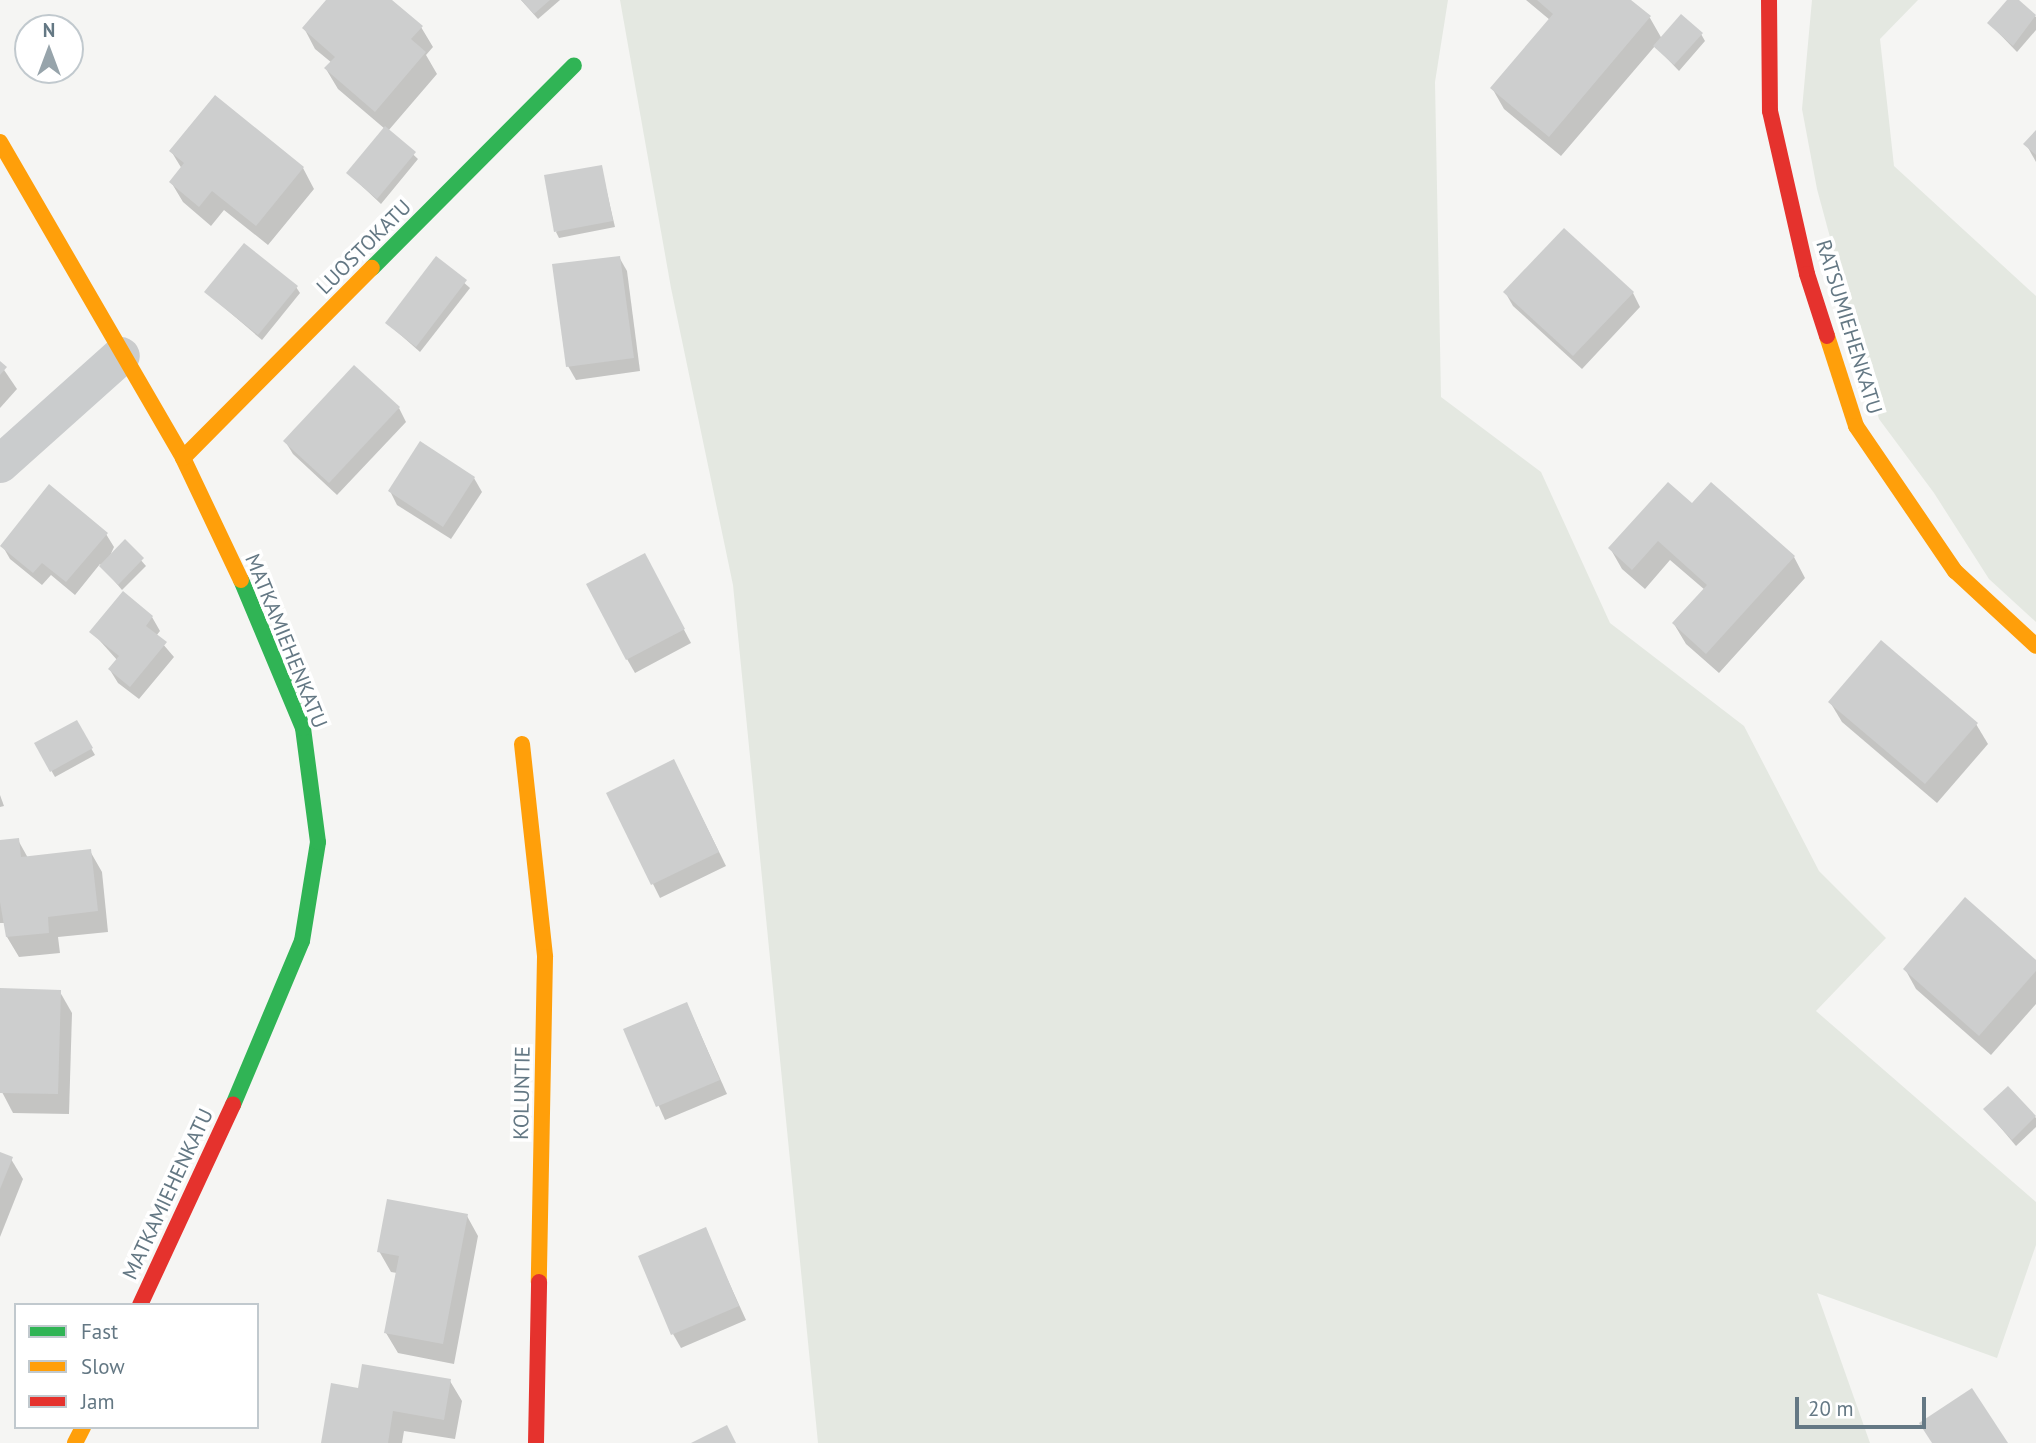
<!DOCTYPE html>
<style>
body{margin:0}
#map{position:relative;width:2036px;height:1443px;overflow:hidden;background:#f5f5f3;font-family:"PT Sans",sans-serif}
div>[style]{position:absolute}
.green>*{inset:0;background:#e4e8e1}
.shadow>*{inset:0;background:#0003}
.building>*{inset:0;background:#cdcece}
.street>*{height:38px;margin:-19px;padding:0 19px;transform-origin:19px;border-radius:19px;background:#cacccd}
.fast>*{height:16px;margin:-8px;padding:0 8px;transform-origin:8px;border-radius:8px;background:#30b455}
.slow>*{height:16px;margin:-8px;padding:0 8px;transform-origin:8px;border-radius:8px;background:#ff9f0a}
.jam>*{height:16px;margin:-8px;padding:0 8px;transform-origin:8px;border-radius:8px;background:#e5322d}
span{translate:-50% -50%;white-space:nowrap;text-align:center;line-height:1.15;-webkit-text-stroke:7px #fff;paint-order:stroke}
.street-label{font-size:21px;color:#647884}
.legend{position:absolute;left:14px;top:1303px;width:245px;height:126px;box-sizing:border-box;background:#fff;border:2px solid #c1c9ce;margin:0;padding:9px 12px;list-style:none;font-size:21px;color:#647884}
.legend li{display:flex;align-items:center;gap:14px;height:35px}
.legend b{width:35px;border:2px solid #c1c9ce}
.north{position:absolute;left:14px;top:14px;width:70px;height:70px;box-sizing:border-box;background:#fff;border:2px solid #c1c9ce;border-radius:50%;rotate:0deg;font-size:19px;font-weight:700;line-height:28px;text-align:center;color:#647884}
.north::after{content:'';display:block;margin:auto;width:24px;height:32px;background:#97a4ab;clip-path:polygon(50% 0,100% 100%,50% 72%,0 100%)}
.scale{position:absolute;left:1795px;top:1397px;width:131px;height:32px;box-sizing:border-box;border:4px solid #647884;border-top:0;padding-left:9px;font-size:21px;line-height:24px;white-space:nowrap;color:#647884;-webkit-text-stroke:5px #fff;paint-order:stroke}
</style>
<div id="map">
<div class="green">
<div style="clip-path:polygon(620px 0,1448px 0,1435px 82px,1441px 397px,1541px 472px,1610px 623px,1744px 726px,1819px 871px,1886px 938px,1816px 1011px,2036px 1202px,2036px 1245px,1997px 1358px,1817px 1293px,1870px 1443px,818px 1443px,733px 585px,671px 288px)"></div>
<div style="clip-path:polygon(1812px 0,1918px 0,1880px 39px,1894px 166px,2036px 296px,2036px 622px,1989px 579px,1934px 493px,1879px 419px,1817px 189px,1802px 109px)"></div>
</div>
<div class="shadow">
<div style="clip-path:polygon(328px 0,389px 0,421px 27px,433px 47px,426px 55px,437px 74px,388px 131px,418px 159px,381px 204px,348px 173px,385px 129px,338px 89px,326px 69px,332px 63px,315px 49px,304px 28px)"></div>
<div style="clip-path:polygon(521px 0,560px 0,538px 19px)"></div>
<div style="clip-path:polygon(1526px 0,1629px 0,1650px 18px,1662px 39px,1701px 34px,1705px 41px,1679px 71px,1655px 46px,1561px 156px,1504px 109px,1492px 88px,1550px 20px)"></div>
<div style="clip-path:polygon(2010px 0,2036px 17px,2036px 30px,2017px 52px,1989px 23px)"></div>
<div style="clip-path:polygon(2036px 132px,2036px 162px,2026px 144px)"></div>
<div style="clip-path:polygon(171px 151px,303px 168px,314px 189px,268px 245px,224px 210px,211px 226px,183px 202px,171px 182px,182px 169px)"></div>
<div style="clip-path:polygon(601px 167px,615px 227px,559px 238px,556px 232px)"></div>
<div style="clip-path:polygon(619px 257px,627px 271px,640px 371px,576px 380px,568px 366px)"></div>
<div style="clip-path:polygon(437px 259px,470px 288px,420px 352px,387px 323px)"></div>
<div style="clip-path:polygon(296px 287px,300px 293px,262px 340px,206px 292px)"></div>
<div style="clip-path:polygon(1505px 292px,1633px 293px,1640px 307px,1582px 369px,1513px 306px)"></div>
<div style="clip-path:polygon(0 364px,17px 389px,0 408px)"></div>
<div style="clip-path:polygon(399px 408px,406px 422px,337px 495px,293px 454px,285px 441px)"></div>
<div style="clip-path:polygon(474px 478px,482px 492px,451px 539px,397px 505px,390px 491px)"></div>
<div style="clip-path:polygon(1692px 506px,1794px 557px,1805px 578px,1719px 673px,1686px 644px,1674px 624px,1705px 590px,1670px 560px,1645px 589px,1622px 569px,1610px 548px)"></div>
<div style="clip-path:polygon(106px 534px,114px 547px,109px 558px,125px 542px,146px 566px,122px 590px,100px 564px,75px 595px,51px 575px,42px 585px,10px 559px,2px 545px)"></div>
<div style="clip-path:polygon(652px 569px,691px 643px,635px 673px,627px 659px)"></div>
<div style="clip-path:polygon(152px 617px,160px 631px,156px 636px,174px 657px,139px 699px,118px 683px,110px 670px,118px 661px,92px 632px)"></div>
<div style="clip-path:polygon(1830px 702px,1976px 724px,1988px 744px,1937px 803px,1842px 722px)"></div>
<div style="clip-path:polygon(76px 722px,95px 755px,55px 777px,36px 744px)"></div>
<div style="clip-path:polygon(681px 775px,726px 866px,660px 898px,608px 794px)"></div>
<div style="clip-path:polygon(0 795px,4px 806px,0 807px)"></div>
<div style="clip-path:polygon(18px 840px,28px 858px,90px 851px,102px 872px,108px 932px,58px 937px,60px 953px,19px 957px,7px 937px,6px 923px,0 923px,0 842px)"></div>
<div style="clip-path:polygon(2036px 963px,2036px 1004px,1991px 1055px,1916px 989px,1905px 969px)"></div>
<div style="clip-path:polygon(0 990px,60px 992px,72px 1013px,69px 1114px,13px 1113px,2px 1092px)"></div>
<div style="clip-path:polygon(687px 1004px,727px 1094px,665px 1120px,625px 1030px)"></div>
<div style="clip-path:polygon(2008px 1088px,2036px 1118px,2036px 1127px,2016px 1146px,1985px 1109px)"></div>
<div style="clip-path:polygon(0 1154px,11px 1159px,23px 1179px,0 1237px)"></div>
<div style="clip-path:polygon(467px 1216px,478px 1236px,454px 1364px,398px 1353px,386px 1333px,397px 1273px,391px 1272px,379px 1251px)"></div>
<div style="clip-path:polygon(705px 1230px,746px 1320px,681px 1348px,673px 1334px)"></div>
<div style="clip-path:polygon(450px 1381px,462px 1401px,455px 1439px,404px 1431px,402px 1443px,323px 1443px,360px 1390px)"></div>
</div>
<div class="building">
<div style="clip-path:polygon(326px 0,392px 0,423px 26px,411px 39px,426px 52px,375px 112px,324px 68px,335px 57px,302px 28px)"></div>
<div style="clip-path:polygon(521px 0,550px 0,534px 14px)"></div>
<div style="clip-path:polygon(1537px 0,1631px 0,1651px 16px,1549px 137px,1490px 88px,1553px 14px)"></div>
<div style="clip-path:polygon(2007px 0,2019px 0,2036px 15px,2013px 46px,1987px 23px)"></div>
<div style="clip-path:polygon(1681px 14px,1703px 33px,1674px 65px,1653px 46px)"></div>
<div style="clip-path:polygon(215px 95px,304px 167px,256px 226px,212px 191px,199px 207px,169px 182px,184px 163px,169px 151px)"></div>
<div style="clip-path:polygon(385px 126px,416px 152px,377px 199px,346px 173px)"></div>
<div style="clip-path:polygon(2036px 130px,2036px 155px,2023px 144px)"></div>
<div style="clip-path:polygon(602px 165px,613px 221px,554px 232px,544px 175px)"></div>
<div style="clip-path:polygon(1564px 228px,1634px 292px,1573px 356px,1503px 292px)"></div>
<div style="clip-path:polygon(244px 243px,298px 286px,258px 335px,204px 292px)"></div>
<div style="clip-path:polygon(436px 256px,467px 280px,416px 347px,385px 323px)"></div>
<div style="clip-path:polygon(620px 256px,634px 358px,566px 367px,552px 264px)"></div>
<div style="clip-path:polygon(0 361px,7px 367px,0 375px)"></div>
<div style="clip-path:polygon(354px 365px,400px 407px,329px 483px,283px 441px)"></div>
<div style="clip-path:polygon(420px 441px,475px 477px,443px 527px,388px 491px)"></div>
<div style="clip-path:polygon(1668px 482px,1692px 503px,1711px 482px,1795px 556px,1706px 654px,1672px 623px,1707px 585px,1658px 541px,1632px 570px,1608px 548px)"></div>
<div style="clip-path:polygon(49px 484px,108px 533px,66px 582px,42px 563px,33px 573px,0 546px)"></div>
<div style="clip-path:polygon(125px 539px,144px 558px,118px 585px,99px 566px)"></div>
<div style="clip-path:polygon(645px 553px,685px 629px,626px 660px,586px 584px)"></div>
<div style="clip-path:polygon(123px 591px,153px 616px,146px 626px,167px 642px,130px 687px,108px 669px,119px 656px,89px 632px)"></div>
<div style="clip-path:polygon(1881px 640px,1978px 723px,1925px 784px,1828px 702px)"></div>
<div style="clip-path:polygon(77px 720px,93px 748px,50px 772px,34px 743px)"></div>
<div style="clip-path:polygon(674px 759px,719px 852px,651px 885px,606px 793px)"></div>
<div style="clip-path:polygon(19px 838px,21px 857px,91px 849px,98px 911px,48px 917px,49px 933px,6px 937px,0 902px,0 840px)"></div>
<div style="clip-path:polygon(1965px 897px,2036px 960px,2036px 971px,1979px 1036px,1903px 969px)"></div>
<div style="clip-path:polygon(0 988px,61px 990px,58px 1094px,0 1093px)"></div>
<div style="clip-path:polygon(687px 1002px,720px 1080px,656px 1107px,623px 1029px)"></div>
<div style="clip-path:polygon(2008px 1086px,2036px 1116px,2012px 1140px,1983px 1109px)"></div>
<div style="clip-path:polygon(0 1152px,13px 1157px,0 1189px)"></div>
<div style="clip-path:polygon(387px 1199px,468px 1214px,443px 1344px,384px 1333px,399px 1256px,377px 1252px)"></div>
<div style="clip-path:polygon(706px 1227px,739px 1306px,671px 1335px,638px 1256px)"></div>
<div style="clip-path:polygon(362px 1364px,451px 1379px,444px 1420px,393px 1411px,388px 1443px,321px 1443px,331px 1383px,358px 1388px)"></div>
<div style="clip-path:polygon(1972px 1388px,2008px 1443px,1932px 1443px,1919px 1423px)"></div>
<div style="clip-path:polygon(727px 1425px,736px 1443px,691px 1443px)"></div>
</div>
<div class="street">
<div style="left:0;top:464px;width:162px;rotate:-41.8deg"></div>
</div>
<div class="fast">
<div style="left:372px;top:268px;width:286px;rotate:-45.1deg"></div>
<div style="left:233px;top:1105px;width:178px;rotate:-67.2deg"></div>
<div style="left:302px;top:941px;width:100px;rotate:-80.8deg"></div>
<div style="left:318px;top:842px;width:115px;rotate:-97.5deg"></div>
<div style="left:303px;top:728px;width:160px;rotate:-112.7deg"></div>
</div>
<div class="slow">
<div style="left:0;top:142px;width:365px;rotate:59.9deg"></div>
<div style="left:183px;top:458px;width:135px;rotate:64.6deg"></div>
<div style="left:1827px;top:336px;width:95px;rotate:72.1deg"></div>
<div style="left:1856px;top:426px;width:176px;rotate:55.7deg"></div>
<div style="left:1955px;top:571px;width:110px;rotate:42.8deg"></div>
<div style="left:183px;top:458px;width:268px;rotate:-45.2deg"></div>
<div style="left:522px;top:744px;width:214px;rotate:83.8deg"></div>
<div style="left:545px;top:957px;width:325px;rotate:91.1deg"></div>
<div style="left:75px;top:1443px;width:18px;rotate:-63deg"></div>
</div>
<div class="jam">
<div style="left:1769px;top:0;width:111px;rotate:89.5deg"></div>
<div style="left:1770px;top:111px;width:167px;rotate:77.2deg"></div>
<div style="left:1807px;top:274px;width:65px;rotate:72.1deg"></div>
<div style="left:140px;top:1305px;width:221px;rotate:-65.1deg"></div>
<div style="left:536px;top:1443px;width:161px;rotate:-88.9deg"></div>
</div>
<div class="street-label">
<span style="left:364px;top:247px;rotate:-45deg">LUOSTOKATU</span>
<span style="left:1849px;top:327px;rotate:73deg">RATSUMIEHENKATU</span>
<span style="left:286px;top:641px;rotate:68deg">MATKAMIEHENKATU</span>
<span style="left:522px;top:1093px;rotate:-89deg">KOLUNTIE</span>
<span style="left:168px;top:1194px;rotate:-65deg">MATKAMIEHENKATU</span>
</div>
<ul class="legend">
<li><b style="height:9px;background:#30b455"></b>Fast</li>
<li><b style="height:9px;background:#ff9f0a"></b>Slow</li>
<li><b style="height:9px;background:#e5322d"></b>Jam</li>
</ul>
<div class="north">N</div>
<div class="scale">20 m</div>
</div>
